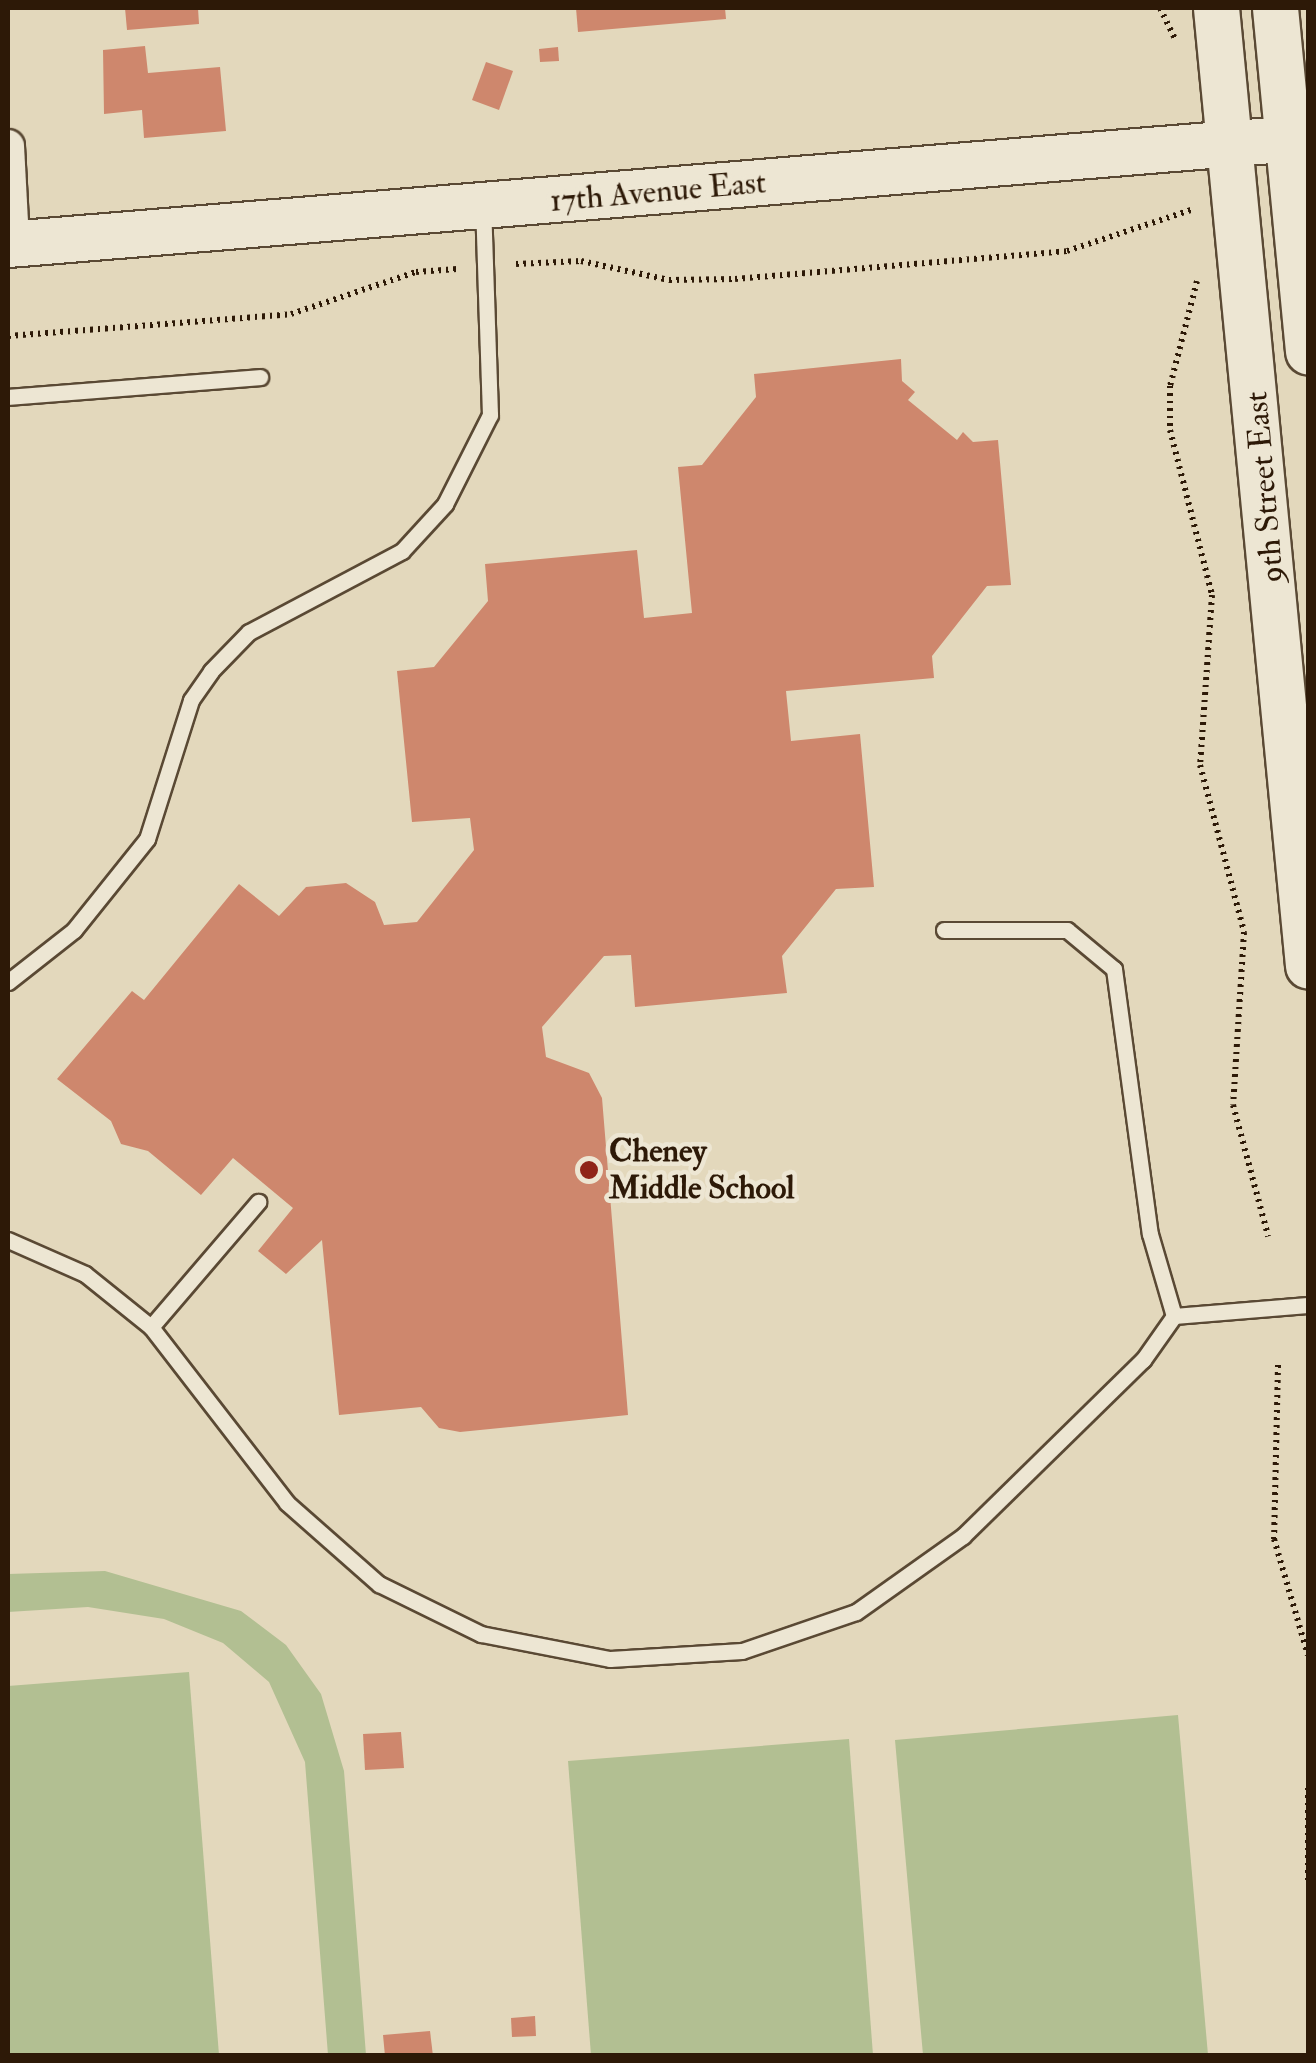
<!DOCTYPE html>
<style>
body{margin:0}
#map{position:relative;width:1316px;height:2063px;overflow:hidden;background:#e3d8bc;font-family:"IM FELL Double Pica",serif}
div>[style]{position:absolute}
.green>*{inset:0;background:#b2bf92}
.building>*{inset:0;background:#ce876d}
.path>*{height:6px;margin-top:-3px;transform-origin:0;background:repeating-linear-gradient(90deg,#2d1907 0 2.5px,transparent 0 7.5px)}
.roads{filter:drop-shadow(2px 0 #5a4934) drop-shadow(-2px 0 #5a4934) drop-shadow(0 2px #5a4934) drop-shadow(0 -2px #5a4934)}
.lane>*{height:15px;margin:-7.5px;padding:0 7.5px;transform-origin:7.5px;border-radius:7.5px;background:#ede6d3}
.street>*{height:32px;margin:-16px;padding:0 16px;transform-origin:16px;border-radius:16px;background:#ede6d3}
.secondary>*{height:45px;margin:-22.5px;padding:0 22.5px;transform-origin:22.5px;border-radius:22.5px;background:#ede6d3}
.dots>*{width:28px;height:28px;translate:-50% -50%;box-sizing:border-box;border:5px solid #ede6d3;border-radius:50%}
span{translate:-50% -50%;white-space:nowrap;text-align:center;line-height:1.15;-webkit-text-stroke:9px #ede6d3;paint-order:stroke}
.street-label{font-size:32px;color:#2d1907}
.poi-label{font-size:32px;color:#2d1907;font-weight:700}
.left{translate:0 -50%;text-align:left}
.frame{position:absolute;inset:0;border:10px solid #2d1907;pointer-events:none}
</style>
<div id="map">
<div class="green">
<div style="clip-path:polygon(105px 1571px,241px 1611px,286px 1645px,321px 1694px,344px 1771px,366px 2055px,328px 2055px,305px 1762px,269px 1682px,223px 1643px,164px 1619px,88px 1607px,8px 1612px,8px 1574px)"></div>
<div style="clip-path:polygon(189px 1672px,219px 2055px,8px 2055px,8px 1686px)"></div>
<div style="clip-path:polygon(1178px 1715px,1208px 2055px,923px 2055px,895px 1740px)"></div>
<div style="clip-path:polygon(849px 1739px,873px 2055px,591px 2055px,568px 1761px)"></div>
</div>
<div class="building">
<div style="clip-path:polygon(125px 8px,198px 8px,199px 24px,127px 30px)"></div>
<div style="clip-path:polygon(576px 8px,725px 8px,726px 19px,578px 32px)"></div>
<div style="clip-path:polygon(145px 46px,148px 73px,220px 67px,226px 131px,144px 138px,142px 110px,104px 114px,103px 50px)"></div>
<div style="clip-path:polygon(558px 47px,559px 61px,540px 62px,539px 49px)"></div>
<div style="clip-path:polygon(486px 62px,513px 71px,499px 110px,472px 100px)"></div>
<div style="clip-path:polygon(901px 359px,902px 381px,915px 392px,908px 400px,957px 440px,963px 432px,973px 442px,998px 440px,1011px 585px,987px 586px,932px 656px,934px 678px,786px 691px,791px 741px,860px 734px,874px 887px,836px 889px,782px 956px,787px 993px,635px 1007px,631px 955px,604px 956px,542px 1027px,546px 1057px,589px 1073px,602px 1098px,628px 1415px,460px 1432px,439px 1428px,421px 1407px,339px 1415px,322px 1240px,286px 1274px,258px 1251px,293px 1208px,233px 1158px,201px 1195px,148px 1151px,121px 1144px,111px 1121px,57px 1079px,132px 991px,144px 1000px,239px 884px,279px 916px,306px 887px,346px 883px,375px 902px,384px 925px,417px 922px,474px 850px,470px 818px,412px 822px,397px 671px,434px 667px,488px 601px,485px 564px,637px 550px,644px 618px,692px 613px,678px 467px,702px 465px,756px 397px,754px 374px)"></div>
<div style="clip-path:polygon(401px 1732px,404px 1768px,365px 1770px,363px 1734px)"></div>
<div style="clip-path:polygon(535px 2016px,536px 2036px,512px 2037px,511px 2018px)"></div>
<div style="clip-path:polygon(430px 2031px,433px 2056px,385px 2056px,383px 2035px)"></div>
</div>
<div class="path">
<div style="left:1160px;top:8px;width:37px;rotate:64deg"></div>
<div style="left:516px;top:264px;width:65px;rotate:-2.6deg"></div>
<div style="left:581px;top:261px;width:90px;rotate:12.2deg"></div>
<div style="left:669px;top:280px;width:66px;rotate:-0.9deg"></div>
<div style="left:735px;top:279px;width:333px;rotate:-4.8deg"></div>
<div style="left:1067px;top:251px;width:134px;rotate:-18.3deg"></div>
<div style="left:1197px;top:281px;width:108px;rotate:104.4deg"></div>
<div style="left:1170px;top:386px;width:44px;rotate:90deg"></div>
<div style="left:1170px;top:430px;width:170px;rotate:75.7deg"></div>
<div style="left:1212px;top:595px;width:170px;rotate:94deg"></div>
<div style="left:1200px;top:765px;width:173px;rotate:75.2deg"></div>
<div style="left:1244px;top:932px;width:173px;rotate:93.6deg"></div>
<div style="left:1233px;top:1105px;width:136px;rotate:75deg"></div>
<div style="left:8px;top:336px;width:284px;rotate:-4.4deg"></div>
<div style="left:291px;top:314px;width:132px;rotate:-18.6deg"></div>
<div style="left:416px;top:272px;width:41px;rotate:-4.2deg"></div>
<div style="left:1278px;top:1365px;width:174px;rotate:91.3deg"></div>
<div style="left:1274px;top:1539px;width:121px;rotate:73.7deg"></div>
<div style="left:1308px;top:1788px;width:94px;rotate:90deg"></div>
</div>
<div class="roads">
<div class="lane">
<div style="left:8px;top:397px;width:253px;rotate:-4.5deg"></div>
<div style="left:944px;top:930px;width:123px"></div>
<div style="left:1067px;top:930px;width:61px;rotate:39.7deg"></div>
<div style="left:1114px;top:969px;width:267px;rotate:82.3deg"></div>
<div style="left:1150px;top:1234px;width:85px;rotate:73.7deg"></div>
<div style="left:8px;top:982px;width:84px;rotate:-38.2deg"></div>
<div style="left:74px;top:930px;width:117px;rotate:-51.3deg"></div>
<div style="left:147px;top:839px;width:146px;rotate:-72.4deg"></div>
<div style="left:191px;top:700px;width:35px;rotate:-55deg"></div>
<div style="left:211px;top:671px;width:54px;rotate:-45.7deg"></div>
<div style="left:249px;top:632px;width:173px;rotate:-27.9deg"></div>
<div style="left:402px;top:551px;width:64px;rotate:-47.5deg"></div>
<div style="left:445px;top:504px;width:100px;rotate:-63.2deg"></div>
<div style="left:490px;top:415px;width:207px;rotate:-91.9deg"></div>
<div style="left:8px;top:1240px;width:84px;rotate:23.8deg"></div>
<div style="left:85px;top:1274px;width:85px;rotate:38.8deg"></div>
<div style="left:151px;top:1327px;width:222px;rotate:52.3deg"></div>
<div style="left:287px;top:1503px;width:123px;rotate:41.4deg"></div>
<div style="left:379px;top:1584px;width:114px;rotate:26.1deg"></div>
<div style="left:481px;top:1634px;width:131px;rotate:11deg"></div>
<div style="left:610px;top:1659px;width:132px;rotate:-3.5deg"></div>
<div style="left:742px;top:1651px;width:120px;rotate:-18.9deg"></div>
<div style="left:856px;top:1612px;width:131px;rotate:-35.4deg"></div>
<div style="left:963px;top:1536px;width:252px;rotate:-44.4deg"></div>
<div style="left:1143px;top:1360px;width:54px;rotate:-54.8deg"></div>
<div style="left:1174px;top:1316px;width:134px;rotate:-4.7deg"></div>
<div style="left:151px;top:1327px;width:165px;rotate:-49.4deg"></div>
</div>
<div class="street">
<div style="left:8px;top:146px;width:97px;rotate:87deg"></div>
</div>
<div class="secondary">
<div style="left:1216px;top:8px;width:962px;rotate:84.51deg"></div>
<div style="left:1275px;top:8px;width:345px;rotate:84.5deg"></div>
<div style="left:8px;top:244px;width:1304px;rotate:-4.71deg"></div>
</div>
</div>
<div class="dots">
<div style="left:589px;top:1170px;background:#8f2418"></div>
</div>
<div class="street-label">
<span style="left:658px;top:192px;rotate:-5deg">17th Avenue East</span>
<span style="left:1265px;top:487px;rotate:-95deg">9th Street East</span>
</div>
<div class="poi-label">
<span class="left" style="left:609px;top:1170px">Cheney<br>Middle School</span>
</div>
<div class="frame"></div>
</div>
